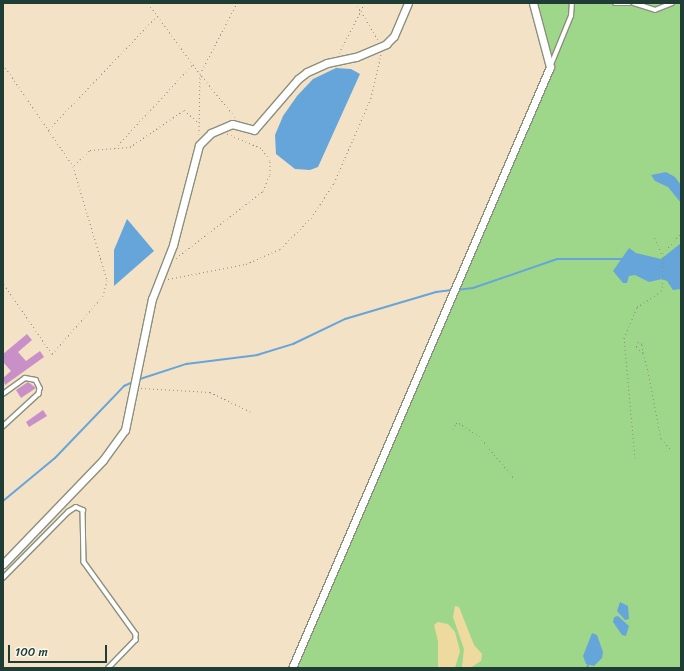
<!DOCTYPE html>
<style>
body{margin:0}
#map{position:relative;width:684px;height:671px;overflow:hidden;background:#f4e2c7;font-family:Sriracha,sans-serif}
div>[style]{position:absolute}
.green>*{inset:0;background:#9fd78a}
.sand>*{inset:0;background:#eeda9e}
.water>*{inset:0;background:#66a5d9}
.stream>*{height:2px;margin:-1px;padding:0 1px;transform-origin:1px;border-radius:1px;background:#66a5d9}
.building>*{inset:0;background:#c890c7}
.path>*{height:1px;margin-top:-0.5px;transform-origin:0;background:repeating-linear-gradient(90deg,#8a907e 0 1px,transparent 0 4px)}
.roads{filter:drop-shadow(1px 0 #8a907e) drop-shadow(-1px 0 #8a907e) drop-shadow(0 1px #8a907e) drop-shadow(0 -1px #8a907e)}
.service>*{height:3.5px;margin:-1.75px;padding:0 1.75px;transform-origin:1.75px;border-radius:1.75px;background:#fff}
.minor>*{height:7px;margin:-3.5px;padding:0 3.5px;transform-origin:3.5px;border-radius:3.5px;background:#fff}
span{translate:-50% -50%;white-space:nowrap;text-align:center;line-height:1.15;-webkit-text-stroke:3px #fbf7ec;paint-order:stroke}
.frame{position:absolute;inset:0;border:4px solid #1f3d34;pointer-events:none}
.scale{position:absolute;left:8px;top:645px;width:99px;height:18px;box-sizing:border-box;border:2px solid #1f3d34;border-top:0;padding-left:5px;font-size:12px;line-height:14px;white-space:nowrap;color:#1f3d34;-webkit-text-stroke:3px #fbf7ec;paint-order:stroke}
</style>
<div id="map">
<div class="green">
<div style="clip-path:polygon(535px 3px,681px 3px,681px 668px,295px 668px,552px 69px)"></div>
</div>
<div class="sand">
<div style="clip-path:polygon(455px 606px,459px 607px,474px 645px,482px 654px,481px 661px,470px 668px,462px 667px,464px 649px,453px 617px)"></div>
<div style="clip-path:polygon(438px 622px,448px 624px,455px 632px,460px 651px,455px 668px,438px 668px,438px 641px,434px 625px)"></div>
</div>
<div class="water">
<div style="clip-path:polygon(336px 68px,351px 69px,360px 74px,318px 167px,310px 170px,295px 169px,276px 154px,275px 135px,283px 116px,297px 96px,313px 79px)"></div>
<div style="clip-path:polygon(666px 172px,675px 177px,681px 185px,681px 203px,668px 187px,655px 181px,651px 175px)"></div>
<div style="clip-path:polygon(127px 219px,154px 251px,114px 286px,114px 250px)"></div>
<div style="clip-path:polygon(681px 243px,681px 289px,673px 290px,667px 281px,662px 279px,649px 282px,635px 275px,629px 276px,627px 283px,623px 283px,613px 271px,629px 248px,636px 253px,661px 259px)"></div>
<div style="clip-path:polygon(620px 602px,628px 606px,629px 619px,625px 620px,617px 611px)"></div>
<div style="clip-path:polygon(618px 616px,629px 626px,626px 636px,622px 635px,613px 622px,614px 617px)"></div>
<div style="clip-path:polygon(592px 633px,597px 635px,603px 652px,602px 658px,594px 666px,586px 664px,583px 656px)"></div>
</div>
<div class="stream">
<div style="left:456px;top:290px;width:17px;rotate:-7deg"></div>
<div style="left:473px;top:288px;width:89px;rotate:-19deg"></div>
<div style="left:557px;top:259px;width:66px"></div>
<div style="left:137px;top:380px;width:52px;rotate:-18.1deg"></div>
<div style="left:186px;top:364px;width:72px;rotate:-7.2deg"></div>
<div style="left:257px;top:355px;width:38px;rotate:-17deg"></div>
<div style="left:293px;top:344px;width:58px;rotate:-25.7deg"></div>
<div style="left:345px;top:319px;width:95px;rotate:-16.5deg"></div>
<div style="left:436px;top:292px;width:16px;rotate:-7deg"></div>
<div style="left:3px;top:501px;width:67px;rotate:-39.6deg"></div>
<div style="left:55px;top:458px;width:100px;rotate:-46.2deg"></div>
<div style="left:124px;top:386px;width:10px;rotate:-24deg"></div>
<div style="left:587px;top:668px;width:3px;rotate:-72deg"></div>
</div>
<div class="building">
<div style="clip-path:polygon(27px 334px,32px 340px,18px 352px,26px 361px,40px 351px,44px 357px,5px 385px,3px 378px,11px 371px,3px 362px,3px 354px)"></div>
<div style="clip-path:polygon(28px 382px,36px 388px,21px 398px,16px 390px)"></div>
<div style="clip-path:polygon(43px 410px,47px 416px,29px 427px,26px 422px)"></div>
</div>
<div class="path">
<div style="left:148px;top:3px;width:88px;rotate:53.8deg"></div>
<div style="left:200px;top:74px;width:60px;rotate:91deg"></div>
<div style="left:354px;top:3px;width:11px;rotate:49deg"></div>
<div style="left:361px;top:11px;width:9px;rotate:-69deg"></div>
<div style="left:361px;top:11px;width:34px;rotate:60deg"></div>
<div style="left:339px;top:53px;width:47px;rotate:-62.4deg"></div>
<div style="left:3px;top:64px;width:124px;rotate:55.5deg"></div>
<div style="left:73px;top:166px;width:119px;rotate:73.4deg"></div>
<div style="left:107px;top:280px;width:16px;rotate:104deg"></div>
<div style="left:103px;top:296px;width:77px;rotate:131.3deg"></div>
<div style="left:52px;top:354px;width:86px;rotate:-124.6deg"></div>
<div style="left:235px;top:117px;width:55px;rotate:-129.1deg"></div>
<div style="left:200px;top:74px;width:80px;rotate:-62.5deg"></div>
<div style="left:49px;top:129px;width:156px;rotate:-46.3deg"></div>
<div style="left:115px;top:148px;width:113px;rotate:-47.1deg"></div>
<div style="left:74px;top:165px;width:22px;rotate:-43deg"></div>
<div style="left:90px;top:150px;width:40px;rotate:-4.3deg"></div>
<div style="left:130px;top:147px;width:65px;rotate:-34.4deg"></div>
<div style="left:184px;top:110px;width:20px;rotate:41deg"></div>
<div style="left:663px;top:253px;width:27px;rotate:-48deg"></div>
<div style="left:176px;top:258px;width:110px;rotate:-37.6deg"></div>
<div style="left:263px;top:191px;width:18px;rotate:-68deg"></div>
<div style="left:270px;top:174px;width:14px;rotate:-90deg"></div>
<div style="left:270px;top:160px;width:15px;rotate:-127deg"></div>
<div style="left:261px;top:148px;width:38px;rotate:-157deg"></div>
<div style="left:168px;top:279px;width:79px;rotate:-10.9deg"></div>
<div style="left:246px;top:264px;width:37px;rotate:-24deg"></div>
<div style="left:280px;top:249px;width:44px;rotate:-45deg"></div>
<div style="left:311px;top:218px;width:42px;rotate:-56.7deg"></div>
<div style="left:334px;top:183px;width:93px;rotate:-66.5deg"></div>
<div style="left:371px;top:98px;width:45px;rotate:-77.2deg"></div>
<div style="left:643px;top:353px;width:9px;rotate:-96deg"></div>
<div style="left:642px;top:344px;width:4px;rotate:-153deg"></div>
<div style="left:638px;top:342px;width:5px;rotate:112deg"></div>
<div style="left:636px;top:347px;width:9px;rotate:41deg"></div>
<div style="left:643px;top:353px;width:19px;rotate:74deg"></div>
<div style="left:648px;top:371px;width:69px;rotate:79.2deg"></div>
<div style="left:661px;top:439px;width:16px;rotate:47deg"></div>
<div style="left:141px;top:388px;width:69px;rotate:3.3deg"></div>
<div style="left:210px;top:392px;width:48px;rotate:26deg"></div>
<div style="left:453px;top:429px;width:7px;rotate:-63deg"></div>
<div style="left:456px;top:423px;width:3px"></div>
<div style="left:459px;top:423px;width:24px;rotate:33deg"></div>
<div style="left:479px;top:436px;width:60px;rotate:50.4deg"></div>
<div style="left:635px;top:458px;width:121px;rotate:-95.2deg"></div>
<div style="left:624px;top:338px;width:34px;rotate:-67deg"></div>
<div style="left:637px;top:307px;width:30px;rotate:-33deg"></div>
<div style="left:662px;top:291px;width:34px;rotate:-88deg"></div>
<div style="left:663px;top:257px;width:23px;rotate:-113deg"></div>
</div>
<div class="roads">
<div class="service">
<div style="left:615px;top:3px;width:14px"></div>
<div style="left:634px;top:3px;width:22px;rotate:18deg"></div>
<div style="left:655px;top:10px;width:18px;rotate:-22deg"></div>
<div style="left:551px;top:65px;width:53px;rotate:-67.8deg"></div>
<div style="left:571px;top:16px;width:13px;rotate:-86deg"></div>
<div style="left:3px;top:394px;width:27px;rotate:-36deg"></div>
<div style="left:25px;top:378px;width:11px;rotate:10deg"></div>
<div style="left:36px;top:380px;width:9px;rotate:63deg"></div>
<div style="left:40px;top:388px;width:6px;rotate:99deg"></div>
<div style="left:39px;top:394px;width:49px;rotate:137.5deg"></div>
<div style="left:3px;top:578px;width:93px;rotate:-45.4deg"></div>
<div style="left:68px;top:512px;width:9px;rotate:-32deg"></div>
<div style="left:76px;top:507px;width:8px;rotate:23deg"></div>
<div style="left:83px;top:510px;width:52px;rotate:88.9deg"></div>
<div style="left:84px;top:562px;width:89px;rotate:54.2deg"></div>
<div style="left:136px;top:634px;width:6px;rotate:90deg"></div>
<div style="left:136px;top:640px;width:39px;rotate:134deg"></div>
</div>
<div class="minor">
<div style="left:3px;top:564px;width:144px;rotate:-46.1deg"></div>
<div style="left:103px;top:460px;width:37px;rotate:-54deg"></div>
<div style="left:125px;top:430px;width:134px;rotate:-78.4deg"></div>
<div style="left:152px;top:299px;width:58px;rotate:-68.7deg"></div>
<div style="left:173px;top:245px;width:103px;rotate:-75.4deg"></div>
<div style="left:199px;top:145px;width:17px;rotate:-45deg"></div>
<div style="left:211px;top:133px;width:23px;rotate:-23deg"></div>
<div style="left:232px;top:124px;width:23px;rotate:15deg"></div>
<div style="left:254px;top:130px;width:67px;rotate:-49.2deg"></div>
<div style="left:298px;top:79px;width:11px;rotate:-38deg"></div>
<div style="left:307px;top:72px;width:22px;rotate:-24deg"></div>
<div style="left:327px;top:63px;width:30px;rotate:-12deg"></div>
<div style="left:356px;top:57px;width:33px;rotate:-23deg"></div>
<div style="left:386px;top:44px;width:11px;rotate:-45deg"></div>
<div style="left:394px;top:36px;width:36px;rotate:-67deg"></div>
<div style="left:292px;top:668px;width:654px;rotate:-66.77deg"></div>
<div style="left:550px;top:67px;width:66px;rotate:-104.9deg"></div>
</div>
</div>
<div class="frame"></div>
<div class="scale">100 m</div>
</div>
